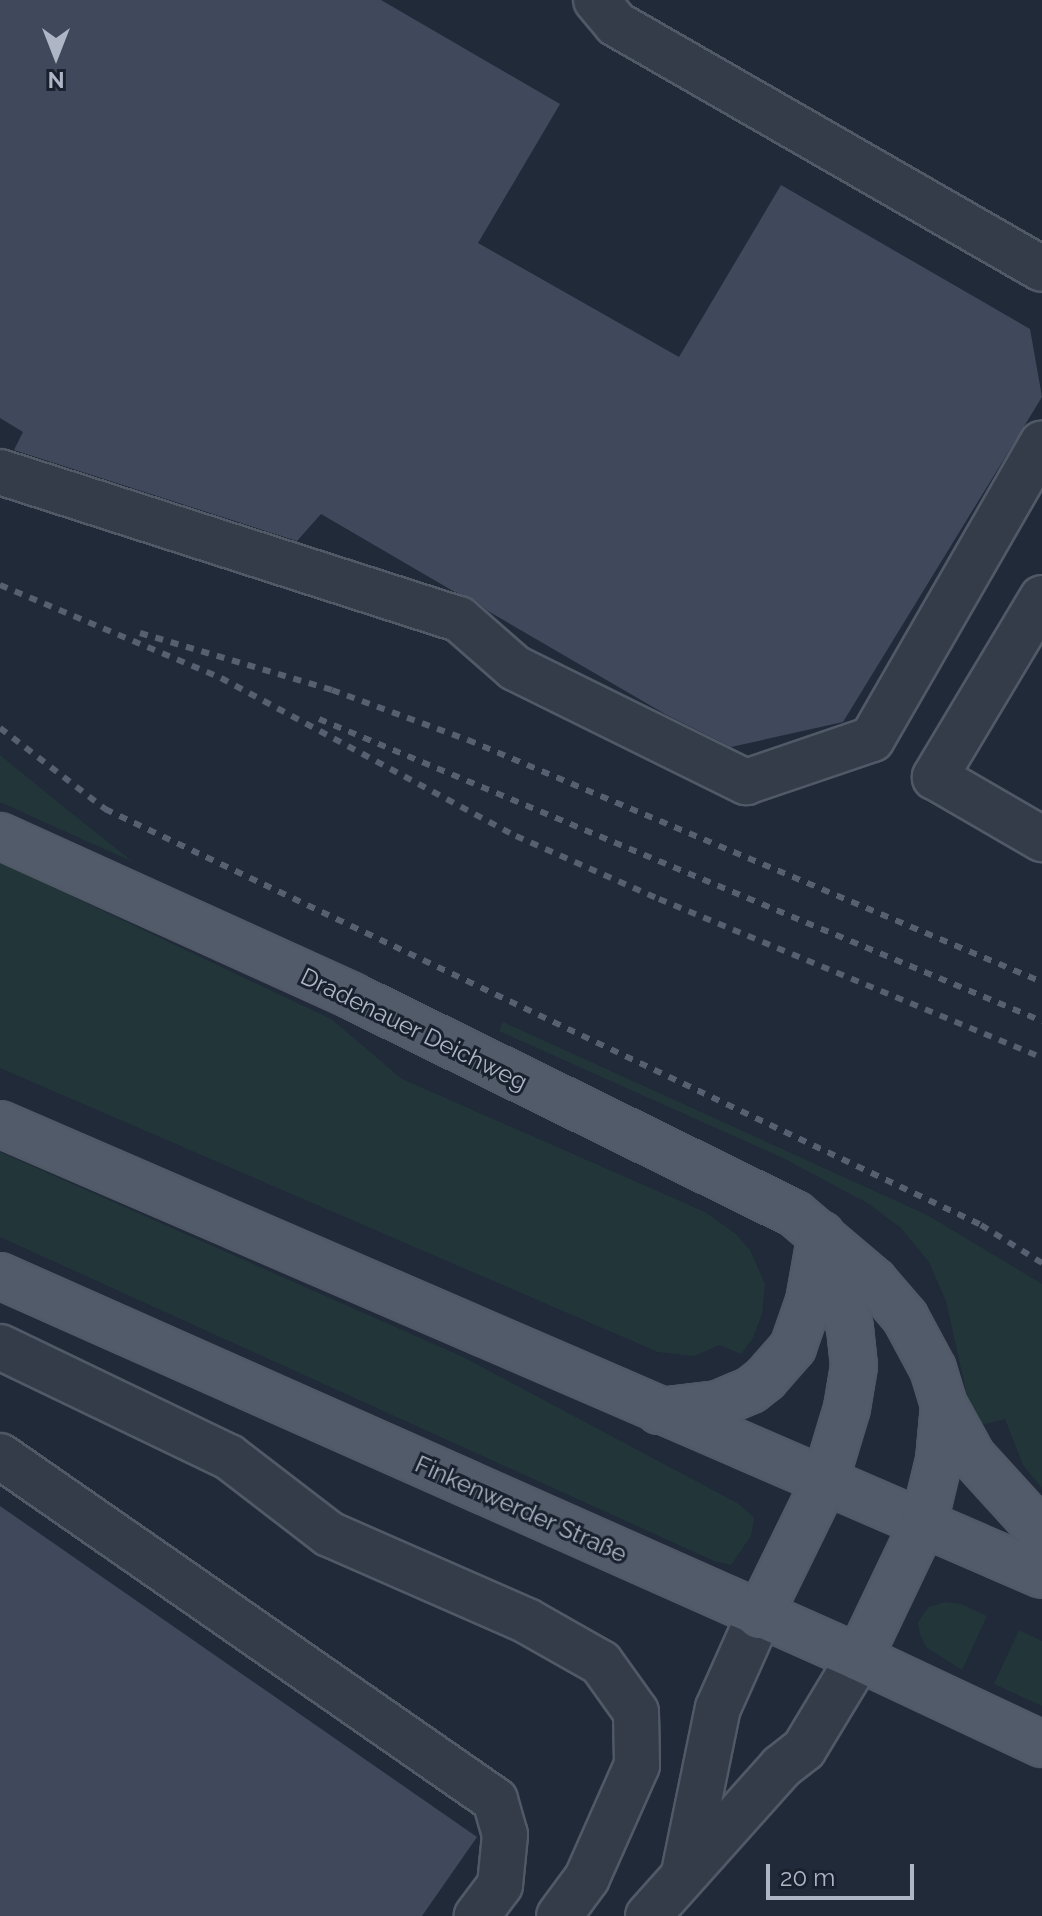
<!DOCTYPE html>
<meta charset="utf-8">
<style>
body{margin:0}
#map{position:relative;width:1042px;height:1916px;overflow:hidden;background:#202a39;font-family:Raleway,sans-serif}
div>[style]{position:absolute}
.green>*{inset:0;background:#22363a}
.building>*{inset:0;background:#3f495b}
.roads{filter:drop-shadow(2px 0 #515967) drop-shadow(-2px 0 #515967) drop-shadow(0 2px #515967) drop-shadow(0 -2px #515967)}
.minor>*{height:44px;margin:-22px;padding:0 22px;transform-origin:22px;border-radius:22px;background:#343c49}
.major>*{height:44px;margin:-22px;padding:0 22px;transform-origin:22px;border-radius:22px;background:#525b69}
.rail>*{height:6px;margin-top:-3px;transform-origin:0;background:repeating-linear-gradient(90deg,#566071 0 8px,transparent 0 16px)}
span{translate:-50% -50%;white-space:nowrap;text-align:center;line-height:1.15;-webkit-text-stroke:6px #19212e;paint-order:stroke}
.street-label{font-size:24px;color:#aeb6c6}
.north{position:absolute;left:16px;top:16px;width:80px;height:80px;-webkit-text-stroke:6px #19212e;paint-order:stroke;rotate:180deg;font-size:22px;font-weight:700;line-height:32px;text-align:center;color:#aeb6c6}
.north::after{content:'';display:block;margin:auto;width:28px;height:36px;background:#aeb6c6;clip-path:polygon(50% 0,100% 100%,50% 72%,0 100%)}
.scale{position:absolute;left:766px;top:1864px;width:148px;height:36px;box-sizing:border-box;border:4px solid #aeb6c6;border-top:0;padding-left:10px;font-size:24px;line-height:28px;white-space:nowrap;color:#aeb6c6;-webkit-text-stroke:6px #19212e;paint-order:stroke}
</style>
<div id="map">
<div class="green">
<div style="clip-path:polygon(0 755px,55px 800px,133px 862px,0 802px)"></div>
<div style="clip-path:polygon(0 862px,331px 1019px,402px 1079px,705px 1212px,736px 1234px,750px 1250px,765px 1284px,762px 1314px,753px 1338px,741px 1354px,719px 1345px,694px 1356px,658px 1352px,0 1068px)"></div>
<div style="clip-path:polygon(503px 1022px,927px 1215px,1042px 1284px,1042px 1488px,1023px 1465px,1005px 1419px,981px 1425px,968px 1400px,946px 1301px,929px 1262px,901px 1228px,869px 1204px,783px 1158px,499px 1031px)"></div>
<div style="clip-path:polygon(0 1152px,463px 1357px,739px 1504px,754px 1518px,751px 1536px,731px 1565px,714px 1561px,0 1237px)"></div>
<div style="clip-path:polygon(945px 1602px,961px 1604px,987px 1616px,962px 1670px,926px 1647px,920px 1634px,918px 1623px,922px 1616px,929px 1607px)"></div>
<div style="clip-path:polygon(1019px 1630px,1042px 1641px,1042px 1706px,994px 1684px)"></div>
</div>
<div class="building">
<div style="clip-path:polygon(0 0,381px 0,560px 104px,478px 243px,679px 357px,781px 185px,1030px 329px,1042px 397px,843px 722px,731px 747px,665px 714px,488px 611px,475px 600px,453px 591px,321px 514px,297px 541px,14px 450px,23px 432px,0 418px)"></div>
<div style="clip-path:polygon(0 1506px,477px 1837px,422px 1916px,0 1916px)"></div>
</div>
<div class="roads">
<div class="minor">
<div style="left:596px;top:0;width:31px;rotate:50deg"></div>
<div style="left:616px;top:24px;width:491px;rotate:29.9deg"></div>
<div style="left:0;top:472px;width:482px;rotate:17.8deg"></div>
<div style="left:459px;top:619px;width:74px;rotate:41.2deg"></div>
<div style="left:515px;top:668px;width:258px;rotate:26.3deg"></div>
<div style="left:746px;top:782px;width:133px;rotate:-18.8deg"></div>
<div style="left:872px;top:739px;width:341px;rotate:-60.1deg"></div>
<div style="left:1042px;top:598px;width:209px;rotate:120.9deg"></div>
<div style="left:935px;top:777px;width:124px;rotate:30.1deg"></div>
<div style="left:0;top:1347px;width:254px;rotate:25.7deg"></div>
<div style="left:229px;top:1457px;width:126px;rotate:37.6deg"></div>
<div style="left:329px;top:1534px;width:216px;rotate:23.7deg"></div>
<div style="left:527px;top:1621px;width:85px;rotate:29.6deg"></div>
<div style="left:601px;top:1663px;width:60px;rotate:54.5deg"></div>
<div style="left:636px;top:1712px;width:53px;rotate:88.9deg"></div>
<div style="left:637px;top:1765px;width:124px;rotate:113.9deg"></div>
<div style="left:587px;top:1878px;width:47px;rotate:126.4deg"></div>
<div style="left:0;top:1456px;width:603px;rotate:34.8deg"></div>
<div style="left:495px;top:1800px;width:36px;rotate:74deg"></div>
<div style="left:505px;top:1835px;width:50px;rotate:95.7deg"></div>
<div style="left:500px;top:1885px;width:39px;rotate:127deg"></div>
<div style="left:684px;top:1873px;width:168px;rotate:-78.4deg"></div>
<div style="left:718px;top:1708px;width:101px;rotate:-66deg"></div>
<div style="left:648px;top:1916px;width:200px;rotate:-48.2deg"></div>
<div style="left:781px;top:1767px;width:29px;rotate:-38deg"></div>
<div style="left:804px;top:1749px;width:106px;rotate:-58.9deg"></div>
</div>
<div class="major">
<div style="left:0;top:836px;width:387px;rotate:24.4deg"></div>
<div style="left:352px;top:996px;width:494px;rotate:26.2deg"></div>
<div style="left:795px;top:1214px;width:104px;rotate:40.3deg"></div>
<div style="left:874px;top:1281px;width:48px;rotate:49.3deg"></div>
<div style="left:905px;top:1317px;width:59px;rotate:61.7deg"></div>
<div style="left:933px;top:1369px;width:38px;rotate:73deg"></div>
<div style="left:944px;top:1405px;width:58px;rotate:61.2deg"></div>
<div style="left:972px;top:1456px;width:104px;rotate:47.7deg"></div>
<div style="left:0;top:1124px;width:1135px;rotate:23.4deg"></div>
<div style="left:0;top:1276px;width:940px;rotate:23.97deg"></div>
<div style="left:859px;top:1658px;width:202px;rotate:25.2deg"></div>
<div style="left:659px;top:1411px;width:59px;rotate:-6.8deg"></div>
<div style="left:718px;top:1404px;width:36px;rotate:-23deg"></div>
<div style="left:751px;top:1390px;width:18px;rotate:-38deg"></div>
<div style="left:765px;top:1379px;width:43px;rotate:-48.8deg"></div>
<div style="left:793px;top:1347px;width:49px;rotate:-70.8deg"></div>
<div style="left:809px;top:1301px;width:63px;rotate:-79.9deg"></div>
<div style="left:759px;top:1616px;width:150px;rotate:-63.9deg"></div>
<div style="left:825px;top:1481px;width:76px;rotate:-73.2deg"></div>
<div style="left:847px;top:1408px;width:43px;rotate:-80.5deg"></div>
<div style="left:854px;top:1366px;width:38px;rotate:-96deg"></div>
<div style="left:850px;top:1328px;width:98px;rotate:-107.1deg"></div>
<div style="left:859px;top:1658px;width:151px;rotate:-64.5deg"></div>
<div style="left:924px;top:1522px;width:64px;rotate:-76.4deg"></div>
<div style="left:939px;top:1460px;width:55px;rotate:-84.8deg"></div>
</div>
</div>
<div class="rail">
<div style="left:0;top:585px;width:240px;rotate:22.8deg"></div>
<div style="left:221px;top:678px;width:335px;rotate:28.2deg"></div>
<div style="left:516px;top:836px;width:156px;rotate:23.8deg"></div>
<div style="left:659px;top:899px;width:415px;rotate:22.5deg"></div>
<div style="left:140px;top:633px;width:200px;rotate:16.5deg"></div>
<div style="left:332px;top:690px;width:145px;rotate:20.2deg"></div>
<div style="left:468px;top:740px;width:623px;rotate:22.86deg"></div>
<div style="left:319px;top:719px;width:784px;rotate:22.67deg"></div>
<div style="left:0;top:728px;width:133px;rotate:37.6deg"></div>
<div style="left:105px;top:809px;width:970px;rotate:25.4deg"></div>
<div style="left:981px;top:1225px;width:72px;rotate:31.9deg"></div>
</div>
<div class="street-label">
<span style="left:414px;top:1029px;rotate:26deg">Dradenauer Deichweg</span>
<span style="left:521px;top:1509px;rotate:24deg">Finkenwerder Straße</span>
</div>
<div class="north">N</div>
<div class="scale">20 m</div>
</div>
